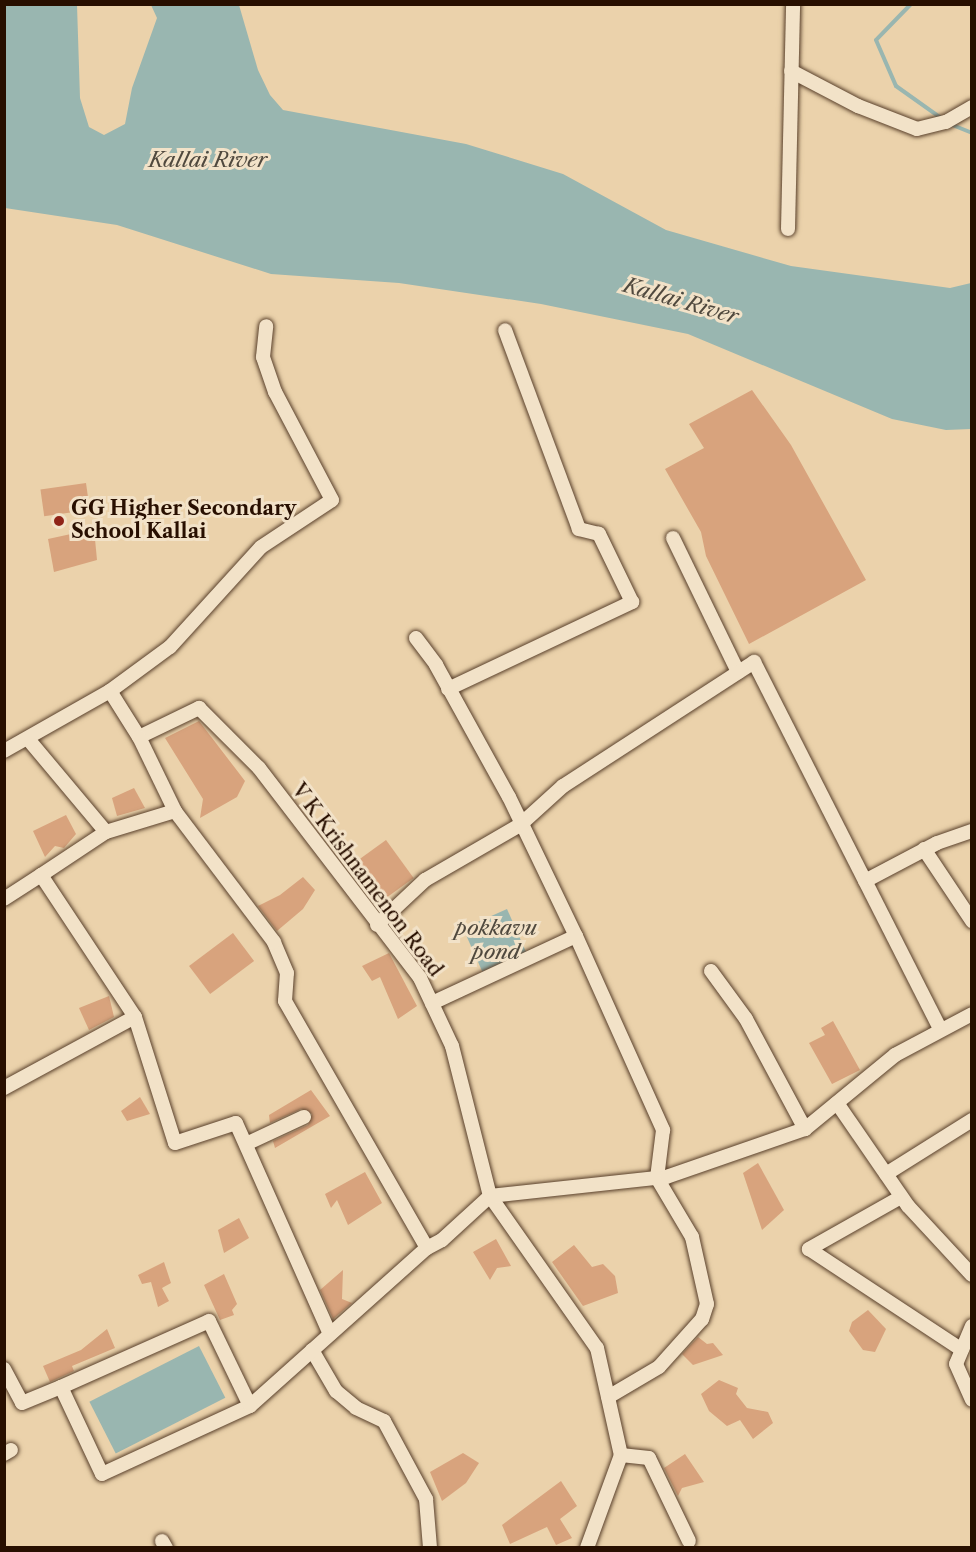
<!DOCTYPE html>
<style>
body{margin:0}
#map{position:relative;width:976px;height:1552px;overflow:hidden;background:#ebd2ab;font-family:"Libre Caslon Text",serif}
div>[style]{position:absolute}
.water>*{inset:0;background:#99b6b0;transform-origin:0 0}
.stream>*{height:4px;margin:-2px;padding:0 2px;transform-origin:2px;border-radius:2px;background:#99b6b0}
.building>*{inset:0;background:#d8a37d;transform-origin:0 0}
.roads{filter:drop-shadow(0 0 2px #59402b) drop-shadow(0 0 2px #59402b)}
.minor>*{height:14px;margin:-7px;padding:0 7px;transform-origin:7px;border-radius:7px;background:#f2e2c8}
.dots>*{width:16px;height:16px;translate:-50% -50%;box-sizing:border-box;border:3px solid #f2e2c8;border-radius:50%}
span{translate:-50% -50%;white-space:nowrap;text-align:center;line-height:1.15;-webkit-text-stroke:6px #f2e2c8;paint-order:stroke}
.poi-label{font-size:20px;color:#280f00;font-weight:700}
.left{translate:0 -50%;text-align:left}
.street-label{font-size:20px;color:#280f00}
.water-label{font-size:21px;color:#50493e;font-style:italic}
.frame{position:absolute;inset:0;border:6px solid #280f00;pointer-events:none}
</style>
<div id="map">
<div class="water">
<i style="clip-path:polygon(5px 4px,77px 5px,80px 98px,89px 127px,104px 135px,125px 124px,132px 88px,157px 18px,151px 5px,239px 5px,258px 70px,270px 95px,283px 110px,466px 144px,563px 174px,666px 230px,791px 266px,950px 288px,971px 283px,971px 429px,946px 430px,892px 419px,688px 334px,541px 304px,399px 283px,271px 274px,117px 225px,5px 208px)"></i>
<i style="left:507px;top:909px;width:47px;height:48px;rotate:66deg"></i>
<i style="left:199px;top:1346px;width:58px;height:123px;rotate:63deg"></i>
</div>
<div class="stream">
<i style="left:911px;top:4px;width:50px;rotate:134.2deg"></i>
<i style="left:876px;top:40px;width:50px;rotate:66.5deg"></i>
<i style="left:896px;top:86px;width:55px;rotate:35.4deg"></i>
<i style="left:950px;top:124px;width:24px;rotate:22deg"></i>
</div>
<div class="building">
<i style="clip-path:polygon(752px 390px,791px 445px,866px 580px,749px 644px,706px 556px,701px 532px,665px 469px,704px 448px,689px 424px)"></i>
<i style="left:86px;top:483px;width:27px;height:46px;rotate:82deg"></i>
<i style="clip-path:polygon(94px 529px,97px 560px,54px 572px,48px 539px)"></i>
<i style="clip-path:polygon(199px 721px,245px 781px,237px 797px,200px 818px,203px 799px,165px 738px)"></i>
<i style="clip-path:polygon(134px 788px,145px 808px,117px 816px,112px 798px)"></i>
<i style="clip-path:polygon(66px 815px,76px 834px,64px 848px,55px 846px,45px 857px,33px 831px)"></i>
<i style="left:386px;top:840px;width:47px;height:35px;rotate:54deg"></i>
<i style="clip-path:polygon(303px 877px,315px 890px,303px 909px,277px 931px,258px 906px,280px 895px)"></i>
<i style="left:233px;top:933px;width:35px;height:55px;rotate:53deg"></i>
<i style="clip-path:polygon(389px 953px,417px 1006px,398px 1019px,380px 977px,372px 981px,362px 966px)"></i>
<i style="clip-path:polygon(109px 996px,114px 1017px,89px 1030px,79px 1008px)"></i>
<i style="clip-path:polygon(833px 1021px,860px 1070px,832px 1084px,809px 1043px,825px 1035px,821px 1028px)"></i>
<i style="clip-path:polygon(311px 1090px,330px 1116px,275px 1148px,273px 1141px,308px 1125px,312px 1114px,301px 1109px,270px 1123px,269px 1115px)"></i>
<i style="clip-path:polygon(140px 1097px,150px 1114px,127px 1121px,121px 1111px)"></i>
<i style="clip-path:polygon(758px 1163px,784px 1210px,762px 1230px,743px 1173px)"></i>
<i style="clip-path:polygon(365px 1172px,382px 1203px,348px 1225px,337px 1200px,331px 1208px,325px 1194px)"></i>
<i style="clip-path:polygon(239px 1218px,249px 1238px,224px 1253px,218px 1230px)"></i>
<i style="clip-path:polygon(496px 1239px,511px 1266px,497px 1268px,490px 1280px,473px 1252px)"></i>
<i style="clip-path:polygon(574px 1245px,592px 1267px,603px 1264px,615px 1276px,618px 1293px,583px 1306px,552px 1262px)"></i>
<i style="clip-path:polygon(164px 1262px,171px 1283px,162px 1288px,169px 1301px,158px 1307px,151px 1282px,142px 1284px,138px 1275px)"></i>
<i style="clip-path:polygon(343px 1270px,342px 1299px,352px 1303px,333px 1319px,320px 1290px)"></i>
<i style="clip-path:polygon(224px 1274px,237px 1304px,232px 1310px,234px 1315px,220px 1320px,204px 1285px)"></i>
<i style="clip-path:polygon(868px 1310px,886px 1329px,875px 1352px,863px 1350px,849px 1331px,852px 1322px)"></i>
<i style="clip-path:polygon(107px 1329px,115px 1348px,72px 1366px,74px 1371px,50px 1382px,43px 1366px,81px 1350px)"></i>
<i style="clip-path:polygon(698px 1337px,707px 1344px,713px 1343px,723px 1355px,693px 1365px,682px 1354px)"></i>
<i style="clip-path:polygon(719px 1380px,738px 1388px,736px 1394px,747px 1408px,768px 1412px,773px 1423px,753px 1439px,740px 1420px,727px 1426px,709px 1411px,701px 1394px)"></i>
<i style="clip-path:polygon(463px 1453px,479px 1463px,466px 1483px,442px 1501px,430px 1472px)"></i>
<i style="clip-path:polygon(685px 1454px,704px 1482px,682px 1488px,678px 1496px,664px 1468px)"></i>
<i style="clip-path:polygon(561px 1481px,577px 1506px,560px 1519px,572px 1538px,556px 1545px,547px 1527px,510px 1544px,502px 1525px)"></i>
</div>
<div class="roads">
<div class="minor">
<i style="left:791px;top:71px;width:76px;rotate:27.6deg"></i>
<i style="left:858px;top:106px;width:63px;rotate:21.3deg"></i>
<i style="left:917px;top:129px;width:30px;rotate:-14deg"></i>
<i style="left:946px;top:122px;width:30px;rotate:-30deg"></i>
<i style="left:788px;top:229px;width:225px;rotate:-88.7deg"></i>
<i style="left:673px;top:538px;width:149px;rotate:64.1deg"></i>
<i style="left:416px;top:638px;width:34px;rotate:53deg"></i>
<i style="left:436px;top:665px;width:151px;rotate:61.1deg"></i>
<i style="left:509px;top:797px;width:154px;rotate:64.3deg"></i>
<i style="left:576px;top:936px;width:159px;rotate:155deg"></i>
<i style="left:448px;top:689px;width:204px;rotate:-25.3deg"></i>
<i style="left:632px;top:602px;width:76px;rotate:-115.9deg"></i>
<i style="left:599px;top:534px;width:21px;rotate:-166deg"></i>
<i style="left:579px;top:529px;width:212px;rotate:-110.4deg"></i>
<i style="left:110px;top:691px;width:74px;rotate:-36.3deg"></i>
<i style="left:170px;top:647px;width:135px;rotate:-47.7deg"></i>
<i style="left:261px;top:547px;width:85px;rotate:-33.5deg"></i>
<i style="left:332px;top:500px;width:122px;rotate:-117.8deg"></i>
<i style="left:275px;top:392px;width:37px;rotate:-109deg"></i>
<i style="left:263px;top:357px;width:31px;rotate:-84deg"></i>
<i style="left:28px;top:739px;width:121px;rotate:50deg"></i>
<i style="left:106px;top:832px;width:78px;rotate:146.5deg"></i>
<i style="left:41px;top:875px;width:170px;rotate:56.5deg"></i>
<i style="left:135px;top:1017px;width:132px;rotate:72.4deg"></i>
<i style="left:175px;top:1143px;width:64px;rotate:-18.2deg"></i>
<i style="left:236px;top:1123px;width:231px;rotate:66deg"></i>
<i style="left:4px;top:751px;width:122px;rotate:-29.5deg"></i>
<i style="left:110px;top:691px;width:54px;rotate:57.8deg"></i>
<i style="left:139px;top:737px;width:67px;rotate:-25.8deg"></i>
<i style="left:199px;top:708px;width:85px;rotate:45deg"></i>
<i style="left:259px;top:768px;width:265px;rotate:52.5deg"></i>
<i style="left:420px;top:978px;width:75px;rotate:64.8deg"></i>
<i style="left:452px;top:1046px;width:155px;rotate:75.8deg"></i>
<i style="left:490px;top:1196px;width:186px;rotate:54.9deg"></i>
<i style="left:597px;top:1348px;width:110px;rotate:77.4deg"></i>
<i style="left:621px;top:1455px;width:99px;rotate:110.1deg"></i>
<i style="left:106px;top:832px;width:72px;rotate:-16.9deg"></i>
<i style="left:924px;top:849px;width:87px;rotate:56.3deg"></i>
<i style="left:865px;top:881px;width:81px;rotate:-27.8deg"></i>
<i style="left:937px;top:843px;width:37px;rotate:-19deg"></i>
<i style="left:4px;top:899px;width:44px;rotate:-33deg"></i>
<i style="left:377px;top:925px;width:66px;rotate:-43.2deg"></i>
<i style="left:425px;top:880px;width:110px;rotate:-30.1deg"></i>
<i style="left:520px;top:825px;width:58px;rotate:-42.2deg"></i>
<i style="left:563px;top:786px;width:228px;rotate:-33deg"></i>
<i style="left:754px;top:662px;width:411px;rotate:63.1deg"></i>
<i style="left:576px;top:936px;width:213px;rotate:65.8deg"></i>
<i style="left:663px;top:1130px;width:48px;rotate:97.1deg"></i>
<i style="left:657px;top:1178px;width:69px;rotate:59.3deg"></i>
<i style="left:692px;top:1237px;width:69px;rotate:77.4deg"></i>
<i style="left:707px;top:1304px;width:16px;rotate:108deg"></i>
<i style="left:702px;top:1319px;width:64px;rotate:131.9deg"></i>
<i style="left:659px;top:1367px;width:59px;rotate:149.5deg"></i>
<i style="left:711px;top:971px;width:59px;rotate:53.9deg"></i>
<i style="left:746px;top:1019px;width:125px;rotate:61.8deg"></i>
<i style="left:4px;top:1088px;width:149px;rotate:-28.5deg"></i>
<i style="left:837px;top:1103px;width:125px;rotate:55.4deg"></i>
<i style="left:908px;top:1206px;width:94px;rotate:47.2deg"></i>
<i style="left:246px;top:1144px;width:64px;rotate:-25deg"></i>
<i style="left:886px;top:1174px;width:102px;rotate:-32.1deg"></i>
<i style="left:901px;top:1197px;width:106px;rotate:150.5deg"></i>
<i style="left:809px;top:1249px;width:183px;rotate:33.4deg"></i>
<i style="left:427px;top:1248px;width:17px;rotate:-28deg"></i>
<i style="left:442px;top:1240px;width:65px;rotate:-42.5deg"></i>
<i style="left:490px;top:1196px;width:177px;rotate:-6.2deg"></i>
<i style="left:666px;top:1177px;width:147px;rotate:-19.1deg"></i>
<i style="left:805px;top:1129px;width:117px;rotate:-39.4deg"></i>
<i style="left:895px;top:1055px;width:87px;rotate:-28deg"></i>
<i style="left:972px;top:1326px;width:41px;rotate:112.8deg"></i>
<i style="left:956px;top:1364px;width:39px;rotate:66deg"></i>
<i style="left:312px;top:1350px;width:48px;rotate:59.7deg"></i>
<i style="left:336px;top:1391px;width:26px;rotate:40deg"></i>
<i style="left:356px;top:1408px;width:31px;rotate:25deg"></i>
<i style="left:384px;top:1421px;width:89px;rotate:61.7deg"></i>
<i style="left:426px;top:1499px;width:49px;rotate:85.3deg"></i>
<i style="left:4px;top:1369px;width:38px;rotate:62deg"></i>
<i style="left:22px;top:1403px;width:42px;rotate:-22.3deg"></i>
<i style="left:61px;top:1387px;width:96px;rotate:64.8deg"></i>
<i style="left:102px;top:1474px;width:163px;rotate:-24.7deg"></i>
<i style="left:250px;top:1406px;width:237px;rotate:-41.8deg"></i>
<i style="left:427px;top:1248px;width:285px;rotate:-119.9deg"></i>
<i style="left:285px;top:1001px;width:28px;rotate:-86deg"></i>
<i style="left:287px;top:973px;width:34px;rotate:-113deg"></i>
<i style="left:274px;top:942px;width:164px;rotate:-127.1deg"></i>
<i style="left:175px;top:811px;width:82px;rotate:-115.9deg"></i>
<i style="left:61px;top:1387px;width:162px;rotate:-24deg"></i>
<i style="left:209px;top:1321px;width:94px;rotate:64.2deg"></i>
<i style="left:4px;top:1454px;width:8px;rotate:-30deg"></i>
<i style="left:621px;top:1455px;width:28px;rotate:6deg"></i>
<i style="left:649px;top:1458px;width:92px;rotate:64.3deg"></i>
<i style="left:162px;top:1541px;width:8px;rotate:60deg"></i>
</div>
</div>
<div class="dots">
<i style="left:59px;top:521px;background:#8f2418"></i>
</div>
<div class="poi-label">
<span class="left" style="left:71px;top:520px">GG Higher Secondary<br>School Kallai</span>
</div>
<div class="street-label">
<span style="left:367px;top:880px;rotate:53deg">V K Krishnamenon Road</span>
</div>
<div class="water-label">
<span style="left:208px;top:160px">Kallai River</span>
<span style="left:681px;top:301px;rotate:16deg">Kallai River</span>
<span style="left:496px;top:940px">pokkavu<br>pond</span>
</div>
<div class="frame"></div>
</div>
